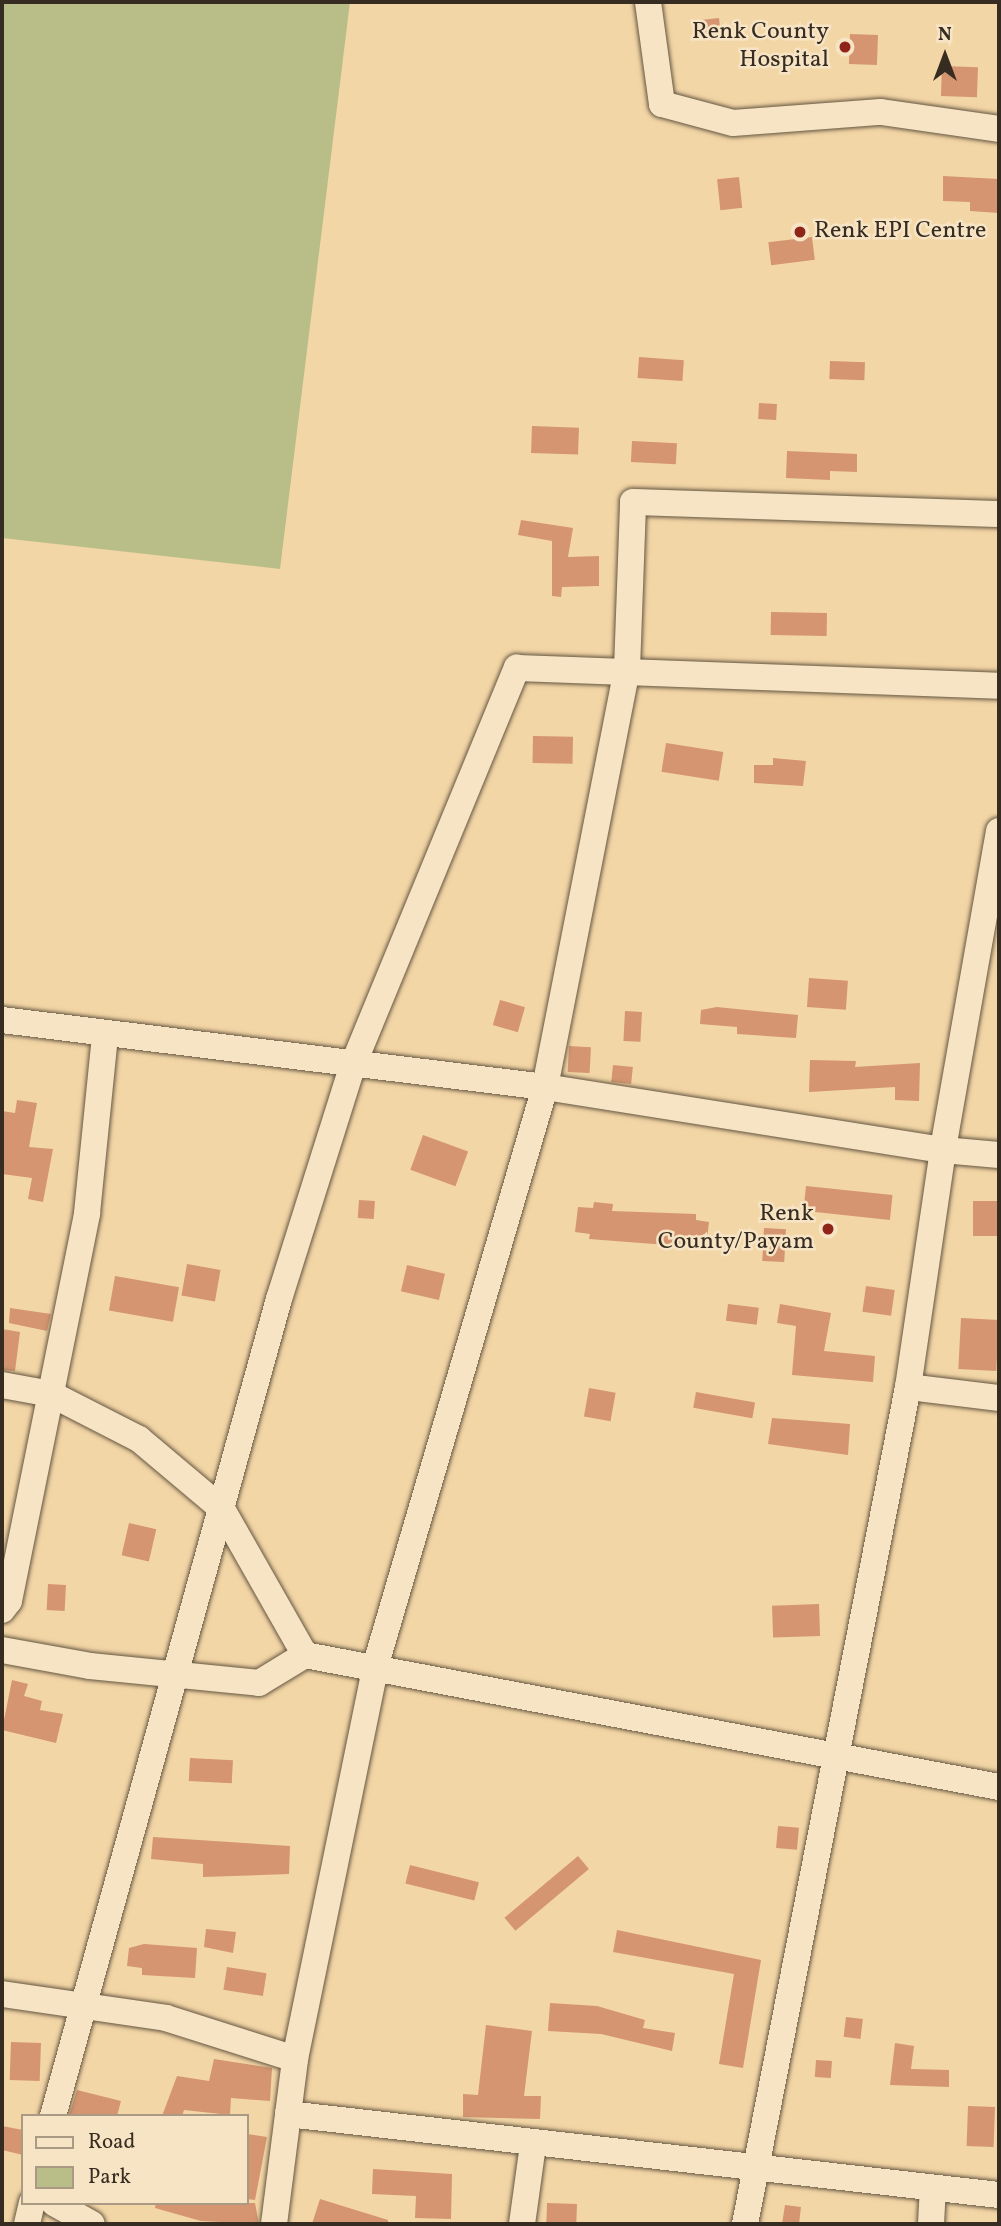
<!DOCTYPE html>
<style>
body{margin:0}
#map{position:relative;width:1001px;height:2226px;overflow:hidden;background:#f3d6a6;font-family:Vollkorn,serif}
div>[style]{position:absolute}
.green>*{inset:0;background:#b9be88}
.building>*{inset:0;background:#d49570;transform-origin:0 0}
.roads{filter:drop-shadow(0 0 2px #655642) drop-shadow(0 0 2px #655642)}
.minor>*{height:26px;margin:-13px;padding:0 13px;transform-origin:13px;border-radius:13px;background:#f7e4c5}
.dots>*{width:19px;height:19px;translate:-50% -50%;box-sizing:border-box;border:4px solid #f7e4c5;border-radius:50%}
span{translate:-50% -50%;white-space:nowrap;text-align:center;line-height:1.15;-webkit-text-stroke:5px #f7e4c5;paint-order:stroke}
.poi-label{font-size:24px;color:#362c21}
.right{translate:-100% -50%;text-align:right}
.left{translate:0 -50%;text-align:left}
.frame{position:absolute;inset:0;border:4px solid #362c21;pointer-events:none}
.legend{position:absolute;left:21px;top:2114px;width:228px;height:91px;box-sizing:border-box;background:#f7e4c5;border:2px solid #aa9a83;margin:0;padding:9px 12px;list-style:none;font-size:21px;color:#362c21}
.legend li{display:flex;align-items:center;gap:14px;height:35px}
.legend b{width:35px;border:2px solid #aa9a83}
.north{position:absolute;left:910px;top:21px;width:70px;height:70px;-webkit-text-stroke:5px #f7e4c5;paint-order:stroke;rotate:0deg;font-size:19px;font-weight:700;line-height:28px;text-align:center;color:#362c21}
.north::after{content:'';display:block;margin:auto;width:24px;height:32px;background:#362c21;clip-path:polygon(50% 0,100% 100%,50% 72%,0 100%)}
</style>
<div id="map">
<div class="green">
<i style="clip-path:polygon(2px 2px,350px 2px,280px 569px,2px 538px)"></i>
</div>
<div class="building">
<i style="left:719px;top:18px;width:20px;height:18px;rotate:84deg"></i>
<i style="left:850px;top:34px;width:28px;height:30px;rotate:2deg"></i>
<i style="left:942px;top:66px;width:36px;height:30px;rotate:2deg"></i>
<i style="clip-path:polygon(943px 176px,999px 179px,999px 213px,970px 211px,970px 202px,943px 201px)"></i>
<i style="left:739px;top:177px;width:31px;height:22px;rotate:84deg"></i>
<i style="left:812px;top:237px;width:23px;height:44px;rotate:83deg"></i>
<i style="left:639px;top:357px;width:45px;height:21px;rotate:4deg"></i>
<i style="left:830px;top:361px;width:35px;height:18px;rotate:2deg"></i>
<i style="left:759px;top:403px;width:18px;height:16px;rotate:3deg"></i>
<i style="left:532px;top:426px;width:47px;height:27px;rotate:2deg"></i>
<i style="left:632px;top:441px;width:45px;height:21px;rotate:3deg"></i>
<i style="clip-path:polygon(787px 451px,857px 454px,857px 472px,830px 471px,830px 480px,786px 478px)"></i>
<i style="clip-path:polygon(521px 520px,573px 528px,568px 557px,599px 556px,599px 586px,562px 587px,561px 597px,552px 596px,552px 541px,518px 535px)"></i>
<i style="left:771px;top:612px;width:56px;height:23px;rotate:1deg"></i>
<i style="left:533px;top:736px;width:40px;height:27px;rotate:1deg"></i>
<i style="left:666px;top:743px;width:58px;height:29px;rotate:9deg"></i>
<i style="clip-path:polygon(773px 758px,806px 761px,803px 786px,754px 783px,754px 765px,773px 765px)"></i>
<i style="left:809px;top:978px;width:39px;height:29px;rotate:4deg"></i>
<i style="left:500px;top:1000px;width:26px;height:26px;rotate:16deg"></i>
<i style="clip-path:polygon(717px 1007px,798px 1015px,796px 1038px,737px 1034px,737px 1027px,700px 1024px,701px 1010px)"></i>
<i style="left:625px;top:1011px;width:17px;height:30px;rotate:3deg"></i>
<i style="left:569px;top:1046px;width:22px;height:26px;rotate:3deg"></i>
<i style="clip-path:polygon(810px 1060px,856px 1061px,855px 1067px,920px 1063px,919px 1101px,895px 1100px,895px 1087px,809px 1092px)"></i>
<i style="left:613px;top:1065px;width:20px;height:17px;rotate:6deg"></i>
<i style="clip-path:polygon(17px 1100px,37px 1103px,29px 1147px,53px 1149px,43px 1202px,28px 1199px,32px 1178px,2px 1174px,2px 1111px,15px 1113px)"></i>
<i style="left:423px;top:1135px;width:48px;height:37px;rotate:20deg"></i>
<i style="left:806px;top:1186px;width:87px;height:25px;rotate:6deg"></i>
<i style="left:359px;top:1200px;width:16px;height:18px;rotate:4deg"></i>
<i style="left:973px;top:1201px;width:26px;height:35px"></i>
<i style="clip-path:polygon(594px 1202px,613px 1204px,612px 1211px,696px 1214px,696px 1220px,709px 1222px,706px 1248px,589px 1239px,590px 1234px,575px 1232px,578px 1207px,593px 1208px)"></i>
<i style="left:764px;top:1228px;width:22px;height:33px;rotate:3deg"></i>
<i style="left:187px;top:1264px;width:34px;height:32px;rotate:10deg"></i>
<i style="left:407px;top:1265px;width:39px;height:27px;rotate:13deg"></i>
<i style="left:115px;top:1276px;width:65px;height:35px;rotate:10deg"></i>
<i style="left:866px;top:1286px;width:29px;height:26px;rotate:8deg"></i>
<i style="left:728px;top:1304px;width:31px;height:17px;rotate:7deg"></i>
<i style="clip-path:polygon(780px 1304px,831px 1313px,824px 1351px,875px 1356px,873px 1382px,792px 1375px,796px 1326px,777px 1323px)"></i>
<i style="clip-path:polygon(10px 1308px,51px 1314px,47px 1331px,9px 1323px)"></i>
<i style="left:961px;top:1318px;width:38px;height:51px;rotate:3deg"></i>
<i style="clip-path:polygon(2px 1329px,20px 1332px,15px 1371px,2px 1370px)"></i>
<i style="left:589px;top:1388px;width:27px;height:29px;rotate:10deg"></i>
<i style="left:696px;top:1392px;width:60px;height:16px;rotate:10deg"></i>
<i style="clip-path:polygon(772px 1418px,850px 1424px,848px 1455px,768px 1444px)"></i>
<i style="left:129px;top:1523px;width:28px;height:33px;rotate:13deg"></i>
<i style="left:48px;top:1584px;width:18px;height:26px;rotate:3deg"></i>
<i style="left:819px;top:1604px;width:32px;height:47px;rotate:88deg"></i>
<i style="clip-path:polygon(12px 1680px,28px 1684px,24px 1696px,42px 1701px,40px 1710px,63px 1714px,56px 1743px,2px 1730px)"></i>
<i style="left:190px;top:1758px;width:43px;height:23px;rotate:3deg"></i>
<i style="left:778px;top:1826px;width:21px;height:22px;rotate:5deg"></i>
<i style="clip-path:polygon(153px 1837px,290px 1846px,289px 1874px,203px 1877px,203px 1864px,151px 1859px)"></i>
<i style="left:578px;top:1856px;width:17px;height:96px;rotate:50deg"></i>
<i style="left:410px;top:1865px;width:71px;height:19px;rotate:14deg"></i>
<i style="clip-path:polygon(206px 1929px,236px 1932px,233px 1953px,204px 1947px)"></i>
<i style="clip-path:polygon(617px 1930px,761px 1960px,743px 2068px,719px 2064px,734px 1974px,613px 1952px)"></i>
<i style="clip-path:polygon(144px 1944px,197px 1948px,195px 1978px,142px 1975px,142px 1968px,127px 1966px,129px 1948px)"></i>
<i style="left:227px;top:1967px;width:40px;height:23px;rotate:9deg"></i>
<i style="clip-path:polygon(550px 2003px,597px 2006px,645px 2020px,643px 2028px,675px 2033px,672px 2051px,601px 2034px,548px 2031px)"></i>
<i style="left:846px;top:2017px;width:17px;height:20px;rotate:7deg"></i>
<i style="clip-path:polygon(486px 2025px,532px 2031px,524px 2096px,541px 2096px,540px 2119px,463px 2117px,463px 2094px,478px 2095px)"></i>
<i style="left:11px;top:2042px;width:30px;height:38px;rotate:2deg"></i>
<i style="clip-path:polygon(895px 2043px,914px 2046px,911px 2069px,949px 2070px,949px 2087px,890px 2085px)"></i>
<i style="clip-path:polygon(214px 2059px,272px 2068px,270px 2101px,231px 2098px,230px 2115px,184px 2110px,182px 2116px,162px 2116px,177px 2076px,209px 2081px)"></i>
<i style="left:816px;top:2060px;width:16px;height:17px;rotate:4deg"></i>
<i style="clip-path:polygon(77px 2090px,121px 2101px,117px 2116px,69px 2116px)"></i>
<i style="left:968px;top:2106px;width:27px;height:40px;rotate:2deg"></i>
<i style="clip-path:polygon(2px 2126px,23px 2130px,23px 2155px,2px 2150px)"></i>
<i style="clip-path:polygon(247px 2134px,267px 2137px,255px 2200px,247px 2199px)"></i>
<i style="clip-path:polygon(373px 2169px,452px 2174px,451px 2219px,415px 2218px,416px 2196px,372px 2194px)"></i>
<i style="clip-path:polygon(320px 2199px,388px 2220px,388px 2224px,312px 2224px)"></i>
<i style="clip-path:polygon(156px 2203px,255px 2203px,259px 2224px,201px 2221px,155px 2208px)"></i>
<i style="left:547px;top:2203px;width:30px;height:21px;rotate:2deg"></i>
<i style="clip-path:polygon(785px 2205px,801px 2207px,799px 2224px,782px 2224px)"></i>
</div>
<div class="roads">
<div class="minor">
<i style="left:648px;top:2px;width:103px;rotate:82.2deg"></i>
<i style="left:662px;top:104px;width:73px;rotate:15deg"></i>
<i style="left:733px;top:123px;width:148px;rotate:-4.3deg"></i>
<i style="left:881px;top:112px;width:119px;rotate:8.2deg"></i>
<i style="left:999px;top:831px;width:324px;rotate:100deg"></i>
<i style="left:943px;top:1150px;width:56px;rotate:5.1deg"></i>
<i style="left:2px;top:1020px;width:547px;rotate:7.03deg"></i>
<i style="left:545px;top:1087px;width:403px;rotate:9deg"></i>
<i style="left:943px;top:1150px;width:240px;rotate:98.4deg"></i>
<i style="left:908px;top:1387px;width:92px;rotate:6.9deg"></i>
<i style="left:2px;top:1385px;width:50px;rotate:10.4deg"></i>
<i style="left:51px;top:1394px;width:99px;rotate:27.1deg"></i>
<i style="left:139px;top:1439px;width:109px;rotate:40.1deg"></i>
<i style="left:222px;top:1509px;width:168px;rotate:60.4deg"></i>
<i style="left:305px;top:1655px;width:706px;rotate:10.77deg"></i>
<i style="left:2px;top:1610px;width:11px;rotate:-52deg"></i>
<i style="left:9px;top:1601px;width:396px;rotate:-78.6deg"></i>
<i style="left:87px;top:1213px;width:178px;rotate:-84.2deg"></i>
<i style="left:2px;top:1650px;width:89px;rotate:10.3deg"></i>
<i style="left:90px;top:1666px;width:170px;rotate:5.7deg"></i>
<i style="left:259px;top:1683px;width:54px;rotate:-31.3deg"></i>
<i style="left:2px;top:1994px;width:166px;rotate:8.3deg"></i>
<i style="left:166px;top:2018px;width:135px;rotate:17.6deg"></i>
<i style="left:288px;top:2114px;width:716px;rotate:6.5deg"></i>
<i style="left:53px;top:2116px;width:848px;rotate:-74.54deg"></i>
<i style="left:279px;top:1299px;width:245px;rotate:-72.5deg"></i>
<i style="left:353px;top:1065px;width:430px;rotate:-67.6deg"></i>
<i style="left:517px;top:668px;width:482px;rotate:2.1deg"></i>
<i style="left:54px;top:2203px;width:43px;rotate:28.9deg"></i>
<i style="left:27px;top:2224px;width:22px;rotate:-77deg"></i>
<i style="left:274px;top:2224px;width:166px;rotate:-82.7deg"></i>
<i style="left:295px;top:2059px;width:403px;rotate:-78.4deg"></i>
<i style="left:376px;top:1664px;width:601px;rotate:-73.67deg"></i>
<i style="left:545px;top:1087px;width:426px;rotate:-78.9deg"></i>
<i style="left:627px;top:669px;width:167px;rotate:-87.9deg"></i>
<i style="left:633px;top:502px;width:366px;rotate:1.9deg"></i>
<i style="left:522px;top:2224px;width:80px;rotate:-82.1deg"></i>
<i style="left:745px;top:2224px;width:853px;rotate:-78.98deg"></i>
<i style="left:931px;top:2224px;width:35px;rotate:-87deg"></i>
</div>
</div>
<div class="dots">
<i style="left:845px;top:47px;background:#8f2418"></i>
<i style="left:800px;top:232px;background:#8f2418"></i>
<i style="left:828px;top:1229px;background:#8f2418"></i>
</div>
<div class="poi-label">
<span class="right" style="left:829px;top:47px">Renk County<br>Hospital</span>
<span class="left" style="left:814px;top:232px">Renk EPI Centre</span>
<span class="right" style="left:814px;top:1229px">Renk<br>County/Payam</span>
</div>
<div class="frame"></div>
<ul class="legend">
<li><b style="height:9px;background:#f7e4c5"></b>Road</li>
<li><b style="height:19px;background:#b9be88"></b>Park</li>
</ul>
<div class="north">N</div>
</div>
